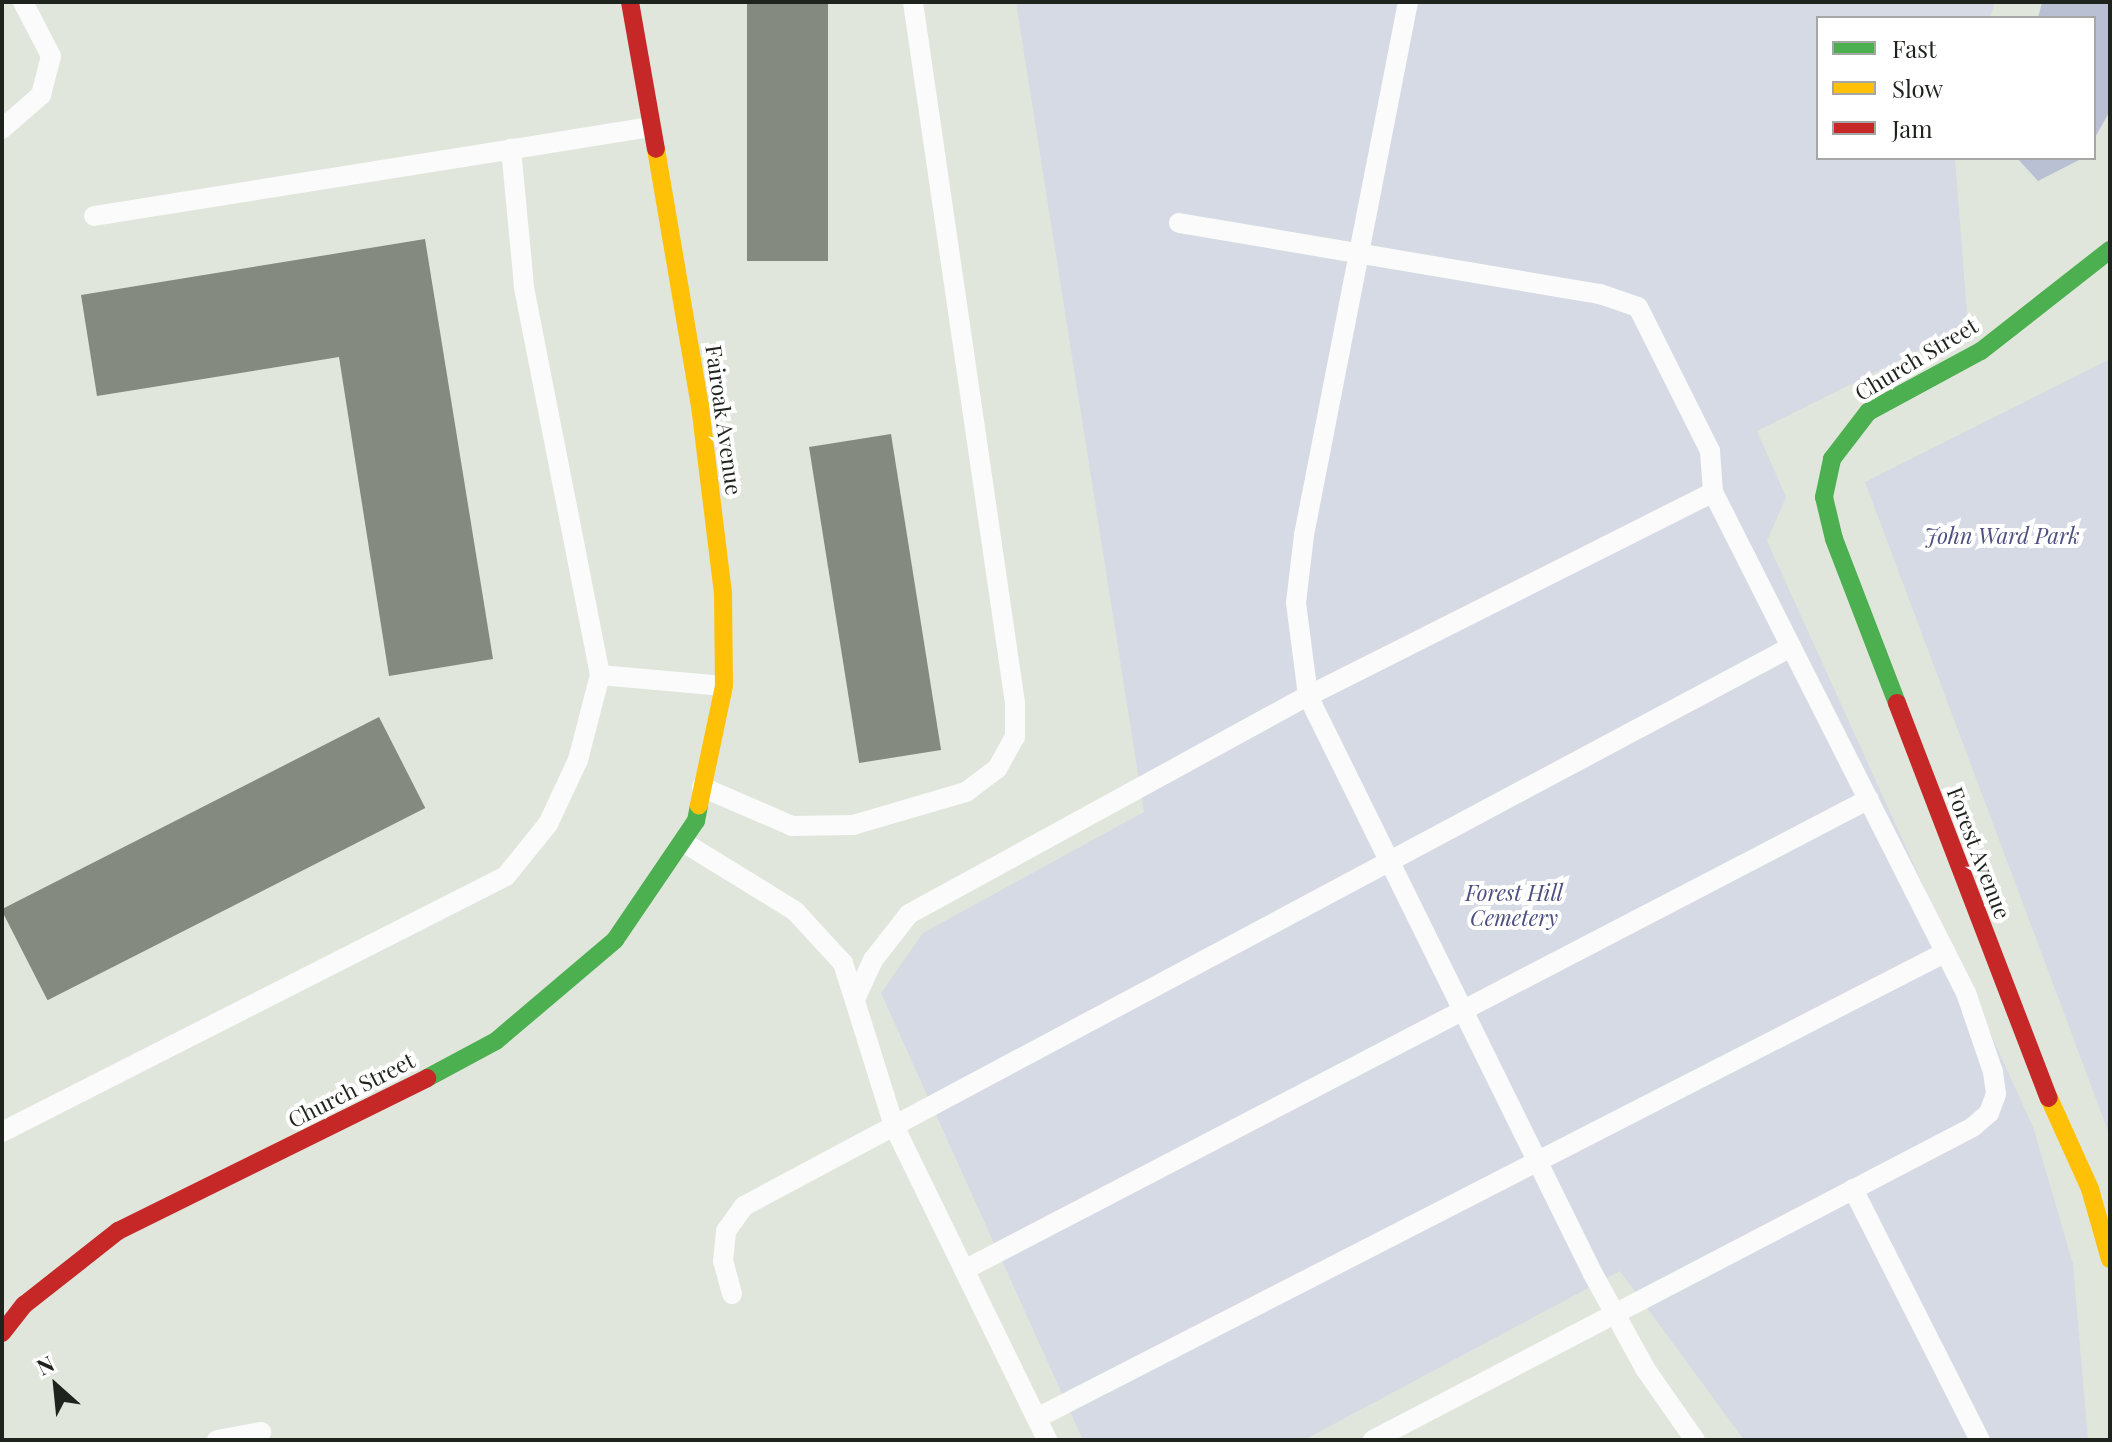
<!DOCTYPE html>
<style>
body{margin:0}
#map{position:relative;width:2112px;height:1442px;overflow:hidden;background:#e0e6dc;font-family:"Playfair Display",serif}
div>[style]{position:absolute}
.green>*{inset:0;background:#d5dae4}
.water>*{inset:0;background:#bac0d4}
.building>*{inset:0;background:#848a80;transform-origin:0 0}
.lane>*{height:20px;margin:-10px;padding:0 10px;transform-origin:10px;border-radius:10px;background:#fafbfa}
.fast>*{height:18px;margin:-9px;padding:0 9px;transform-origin:9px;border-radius:9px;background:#4caf50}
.slow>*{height:18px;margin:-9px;padding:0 9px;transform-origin:9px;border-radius:9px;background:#ffc107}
.jam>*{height:18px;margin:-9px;padding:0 9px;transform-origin:9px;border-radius:9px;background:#c62828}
span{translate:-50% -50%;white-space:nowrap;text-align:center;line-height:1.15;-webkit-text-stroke:8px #fff;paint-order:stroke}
.street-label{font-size:22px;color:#1f231d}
.park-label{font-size:22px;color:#4c4f80;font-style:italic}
.frame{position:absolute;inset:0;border:4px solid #1f231d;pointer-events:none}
.legend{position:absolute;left:1816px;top:16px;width:280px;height:144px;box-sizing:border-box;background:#fff;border:2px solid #a5a7a5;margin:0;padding:10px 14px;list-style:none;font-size:24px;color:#1f231d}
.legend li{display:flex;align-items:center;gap:16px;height:40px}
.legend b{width:40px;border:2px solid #a5a7a5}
.north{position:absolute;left:16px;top:1346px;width:80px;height:80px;-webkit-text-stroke:6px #fff;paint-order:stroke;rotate:333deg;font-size:22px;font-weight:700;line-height:32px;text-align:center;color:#1f231d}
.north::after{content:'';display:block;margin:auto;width:28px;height:36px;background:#1f231d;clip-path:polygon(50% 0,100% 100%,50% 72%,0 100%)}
</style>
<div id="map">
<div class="green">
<i style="clip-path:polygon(1016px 2px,1995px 2px,1990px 18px,1818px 18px,1818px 158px,1955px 158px,1968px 326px,1757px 431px,1786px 497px,1767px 541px,2033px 1127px,2073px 1264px,2088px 1440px,1744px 1440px,1620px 1271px,1304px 1440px,1083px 1440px,881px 993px,923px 933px,1144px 812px)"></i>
<i style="clip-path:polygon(2110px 359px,2110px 1136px,1865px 482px)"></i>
</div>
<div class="water">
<i style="clip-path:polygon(2042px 2px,2110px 2px,2110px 111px,2094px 139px,2094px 18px,2038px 18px)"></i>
<i style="clip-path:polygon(2017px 158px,2083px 158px,2038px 181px)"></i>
</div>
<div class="building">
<i style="left:747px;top:2px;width:81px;height:259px"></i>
<i style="clip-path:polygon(425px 239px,493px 659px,389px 676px,339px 357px,97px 396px,81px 295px)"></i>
<i style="left:891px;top:434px;width:320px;height:83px;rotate:81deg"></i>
<i style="left:379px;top:717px;width:102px;height:424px;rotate:63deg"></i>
</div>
<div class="lane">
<i style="left:1408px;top:2px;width:543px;rotate:101.04deg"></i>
<i style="left:1304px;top:535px;width:68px;rotate:96.7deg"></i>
<i style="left:1296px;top:603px;width:94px;rotate:82.6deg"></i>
<i style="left:1308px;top:696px;width:644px;rotate:63.75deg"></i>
<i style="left:1593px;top:1274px;width:110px;rotate:61.1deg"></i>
<i style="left:1646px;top:1370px;width:85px;rotate:55deg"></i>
<i style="left:2px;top:129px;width:52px;rotate:-41.1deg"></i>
<i style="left:41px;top:95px;width:40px;rotate:-75.6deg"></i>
<i style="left:51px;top:56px;width:61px;rotate:-117.4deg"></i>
<i style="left:94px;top:216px;width:564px;rotate:-9.08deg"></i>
<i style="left:1179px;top:223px;width:427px;rotate:9.6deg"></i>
<i style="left:1600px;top:294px;width:40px;rotate:18.9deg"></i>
<i style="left:1638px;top:307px;width:161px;rotate:63.4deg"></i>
<i style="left:1710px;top:451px;width:41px;rotate:85.8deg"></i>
<i style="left:1713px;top:492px;width:561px;rotate:63.21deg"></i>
<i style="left:1966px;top:993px;width:83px;rotate:71.1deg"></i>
<i style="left:1993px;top:1072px;width:22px;rotate:82deg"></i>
<i style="left:1996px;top:1094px;width:20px;rotate:110deg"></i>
<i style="left:1989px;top:1113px;width:21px;rotate:139deg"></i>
<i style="left:1973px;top:1127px;width:677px;rotate:152.45deg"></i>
<i style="left:600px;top:675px;width:124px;rotate:5.1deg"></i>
<i style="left:702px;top:787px;width:98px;rotate:23.4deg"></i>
<i style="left:792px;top:826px;width:61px;rotate:-0.9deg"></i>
<i style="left:853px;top:825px;width:118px;rotate:-16.3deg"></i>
<i style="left:966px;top:792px;width:39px;rotate:-37deg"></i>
<i style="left:997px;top:769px;width:37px;rotate:-61deg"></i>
<i style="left:1015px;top:737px;width:34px;rotate:-90deg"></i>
<i style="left:1015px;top:703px;width:708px;rotate:-98.28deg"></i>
<i style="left:683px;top:842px;width:132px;rotate:31.6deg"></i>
<i style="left:795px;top:911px;width:71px;rotate:47.3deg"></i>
<i style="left:843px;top:963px;width:171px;rotate:72.6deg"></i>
<i style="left:894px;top:1126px;width:349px;rotate:64deg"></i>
<i style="left:855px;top:999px;width:43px;rotate:-65.2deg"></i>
<i style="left:873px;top:960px;width:58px;rotate:-52deg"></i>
<i style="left:909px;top:914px;width:455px;rotate:-28.7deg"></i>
<i style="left:1308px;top:696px;width:453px;rotate:-26.7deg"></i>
<i style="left:2px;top:1132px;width:565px;rotate:-26.93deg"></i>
<i style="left:506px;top:876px;width:67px;rotate:-51.1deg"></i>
<i style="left:548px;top:824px;width:71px;rotate:-64.9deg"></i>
<i style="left:578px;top:760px;width:88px;rotate:-75.5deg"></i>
<i style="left:600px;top:675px;width:396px;rotate:-101.1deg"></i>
<i style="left:524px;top:286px;width:138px;rotate:-95.4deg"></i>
<i style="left:1853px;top:1189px;width:281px;rotate:63.2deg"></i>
<i style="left:964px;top:1270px;width:1020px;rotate:-27.49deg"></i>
<i style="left:732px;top:1294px;width:34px;rotate:-105deg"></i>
<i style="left:723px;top:1261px;width:30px;rotate:-84deg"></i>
<i style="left:726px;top:1231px;width:31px;rotate:-54deg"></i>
<i style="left:744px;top:1206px;width:1187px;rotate:-28.1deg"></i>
<i style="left:1037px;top:1418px;width:1021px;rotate:-27.14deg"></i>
<i style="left:217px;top:1440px;width:45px;rotate:-10.3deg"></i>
</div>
<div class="fast">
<i style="left:1897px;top:703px;width:176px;rotate:-111deg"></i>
<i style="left:1834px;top:539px;width:43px;rotate:-103.4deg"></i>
<i style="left:1824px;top:497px;width:39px;rotate:-78deg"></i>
<i style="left:1832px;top:459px;width:59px;rotate:-52.5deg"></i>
<i style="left:1868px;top:412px;width:128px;rotate:-28.4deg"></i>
<i style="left:1981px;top:351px;width:164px;rotate:-38.1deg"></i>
<i style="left:427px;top:1078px;width:78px;rotate:-28.2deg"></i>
<i style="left:496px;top:1041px;width:156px;rotate:-40.3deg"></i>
<i style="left:615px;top:940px;width:144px;rotate:-55.8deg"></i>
<i style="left:696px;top:821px;width:16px;rotate:-79deg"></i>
</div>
<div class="slow">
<i style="left:656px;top:149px;width:261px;rotate:80.3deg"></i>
<i style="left:700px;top:406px;width:187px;rotate:83deg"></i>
<i style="left:723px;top:592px;width:94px;rotate:89.4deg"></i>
<i style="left:724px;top:686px;width:122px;rotate:101.9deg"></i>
<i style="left:2049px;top:1098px;width:100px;rotate:65.7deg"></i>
<i style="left:2090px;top:1189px;width:73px;rotate:74.1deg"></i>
</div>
<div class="jam">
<i style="left:630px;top:2px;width:149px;rotate:80deg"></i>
<i style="left:1897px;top:703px;width:423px;rotate:69deg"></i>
<i style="left:2px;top:1333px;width:36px;rotate:-52deg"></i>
<i style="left:24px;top:1305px;width:120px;rotate:-38.2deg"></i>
<i style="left:118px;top:1231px;width:345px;rotate:-26.3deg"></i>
</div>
<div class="street-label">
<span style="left:1916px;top:359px;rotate:-31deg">Church Street</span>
<span style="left:724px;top:420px;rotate:82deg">Fairoak Avenue</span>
<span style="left:1979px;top:853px;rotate:69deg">Forest Avenue</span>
<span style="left:351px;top:1090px;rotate:-27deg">Church Street</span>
</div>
<div class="park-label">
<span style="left:2002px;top:536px">John Ward Park</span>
<span style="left:1514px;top:905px">Forest Hill<br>Cemetery</span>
</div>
<div class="frame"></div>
<ul class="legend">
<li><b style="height:10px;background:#4caf50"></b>Fast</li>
<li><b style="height:10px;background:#ffc107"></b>Slow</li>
<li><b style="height:10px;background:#c62828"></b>Jam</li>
</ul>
<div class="north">N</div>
</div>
